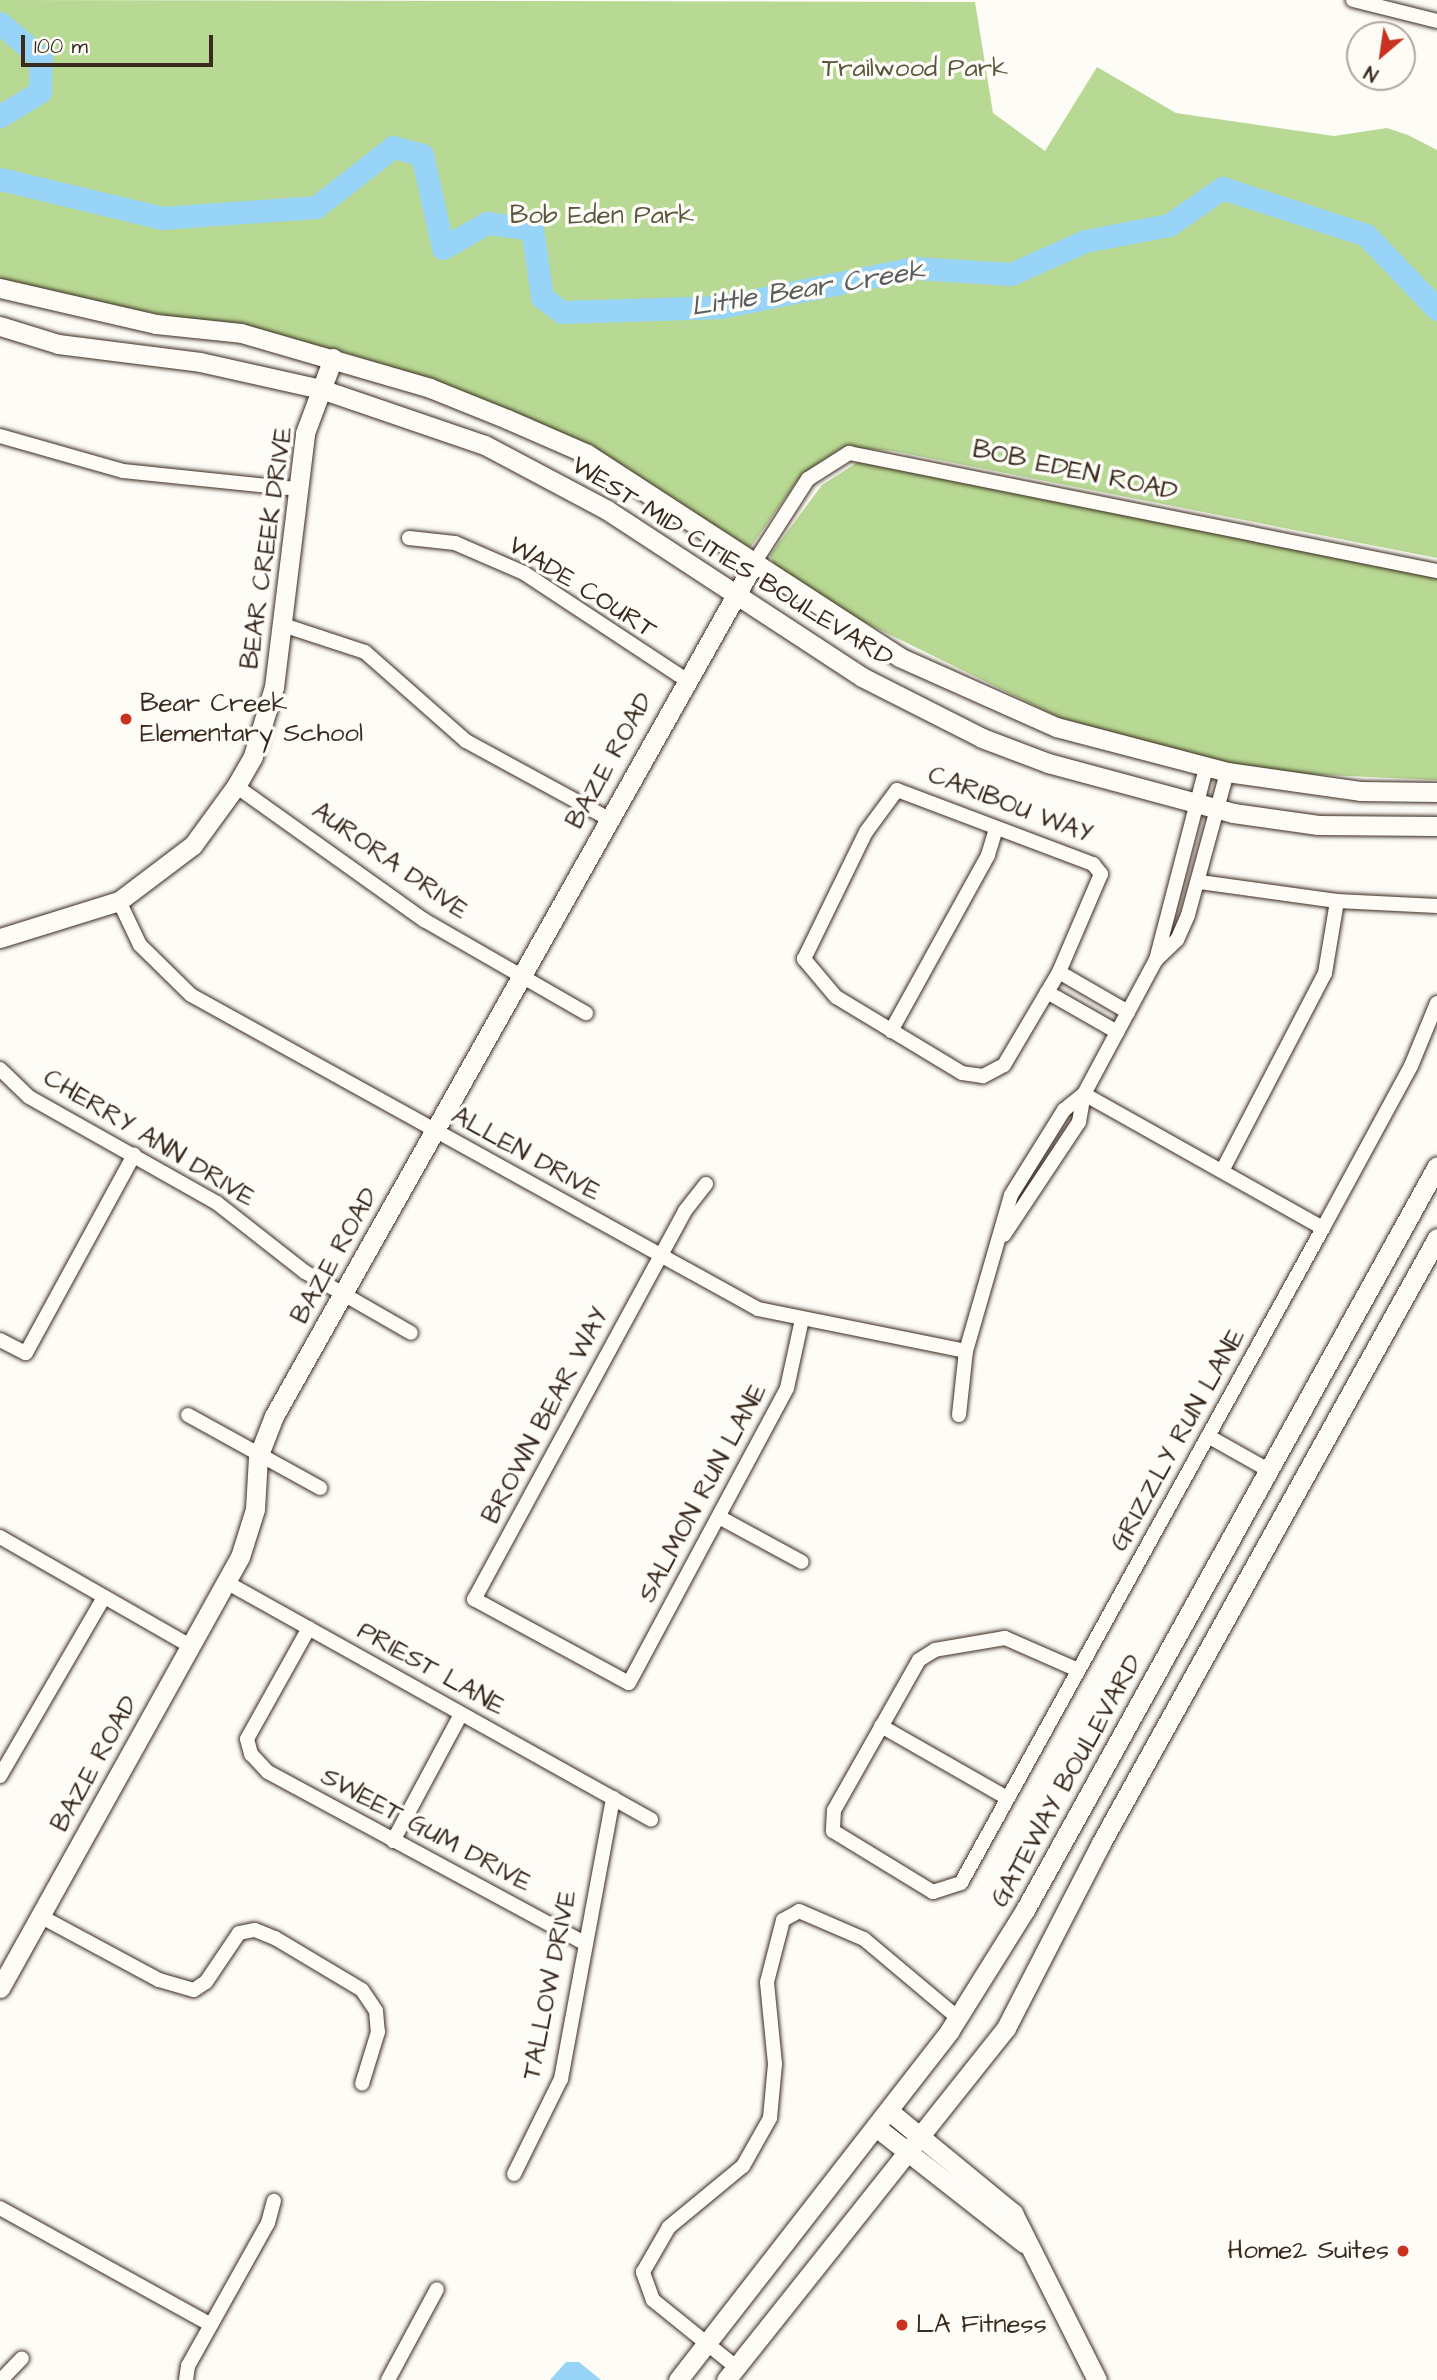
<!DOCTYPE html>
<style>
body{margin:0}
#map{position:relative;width:1437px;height:2380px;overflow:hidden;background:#fdfcf7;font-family:"Architects Daughter",sans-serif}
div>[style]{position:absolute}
.green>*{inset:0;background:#b8d993}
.water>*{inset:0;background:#97d4f8}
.river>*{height:23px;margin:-11.5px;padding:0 11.5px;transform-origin:11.5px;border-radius:11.5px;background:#97d4f8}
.roads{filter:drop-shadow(0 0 2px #3b2a1e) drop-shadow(0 0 2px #3b2a1e)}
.street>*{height:14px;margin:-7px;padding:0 7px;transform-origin:7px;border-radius:7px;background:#fdfcf7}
.secondary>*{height:19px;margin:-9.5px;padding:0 9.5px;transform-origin:9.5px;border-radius:9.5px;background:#fdfcf7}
.dots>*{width:19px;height:19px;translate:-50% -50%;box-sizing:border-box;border:4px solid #fdfcf7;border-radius:50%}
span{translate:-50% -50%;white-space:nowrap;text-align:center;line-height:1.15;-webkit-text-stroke:7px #fdfcf7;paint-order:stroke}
.park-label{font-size:26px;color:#5a563b}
.street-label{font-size:26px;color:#3b2a1e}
.poi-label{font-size:26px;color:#3b2a1e}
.left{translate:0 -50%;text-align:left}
.right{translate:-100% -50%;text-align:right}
.water-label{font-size:28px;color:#575d5f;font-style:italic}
.north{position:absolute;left:1346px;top:21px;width:70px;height:70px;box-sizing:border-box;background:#fdfcf7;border:2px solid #afa8a0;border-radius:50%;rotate:209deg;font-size:19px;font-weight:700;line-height:28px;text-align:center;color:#3b2a1e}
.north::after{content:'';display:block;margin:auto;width:24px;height:32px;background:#c8321e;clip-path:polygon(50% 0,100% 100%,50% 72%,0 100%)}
.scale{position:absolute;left:21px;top:35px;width:192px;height:32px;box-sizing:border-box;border:4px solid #3b2a1e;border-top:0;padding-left:9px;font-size:21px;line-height:24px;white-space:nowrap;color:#3b2a1e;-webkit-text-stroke:5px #fdfcf7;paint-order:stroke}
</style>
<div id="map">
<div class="green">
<i style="clip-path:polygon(0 0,975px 2px,993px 113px,1045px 151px,1097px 67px,1176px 113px,1334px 136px,1387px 128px,1408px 135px,1437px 150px,1437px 558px,893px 451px,843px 447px,802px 474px,750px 548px,591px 445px,434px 380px,336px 350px,0 282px)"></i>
<i style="clip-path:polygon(861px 460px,1437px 575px,1437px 780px,1282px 773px,1223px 764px,1060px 718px,852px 616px,775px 566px,770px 555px,822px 485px)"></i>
</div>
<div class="water">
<i style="clip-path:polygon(566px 2362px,579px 2362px,601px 2380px,550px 2380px)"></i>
</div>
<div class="river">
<i style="left:0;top:23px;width:54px;rotate:40.5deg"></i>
<i style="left:41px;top:58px;width:34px;rotate:92deg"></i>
<i style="left:40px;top:92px;width:47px;rotate:149deg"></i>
<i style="left:0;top:179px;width:167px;rotate:13.5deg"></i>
<i style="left:162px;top:218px;width:154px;rotate:-4.1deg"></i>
<i style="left:316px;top:207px;width:98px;rotate:-37.9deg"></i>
<i style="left:393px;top:147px;width:30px;rotate:15deg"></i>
<i style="left:422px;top:155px;width:95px;rotate:77.3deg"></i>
<i style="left:443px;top:248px;width:51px;rotate:-29.6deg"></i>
<i style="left:487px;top:223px;width:45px;rotate:7.6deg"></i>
<i style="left:532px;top:229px;width:69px;rotate:81.6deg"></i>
<i style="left:542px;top:297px;width:25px;rotate:37deg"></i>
<i style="left:562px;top:312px;width:159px;rotate:-1.8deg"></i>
<i style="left:721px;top:307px;width:198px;rotate:-11.4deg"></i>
<i style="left:915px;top:268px;width:96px;rotate:3.6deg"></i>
<i style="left:1011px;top:274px;width:81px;rotate:-24deg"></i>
<i style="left:1085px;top:241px;width:86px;rotate:-10.8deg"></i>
<i style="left:1169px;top:225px;width:65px;rotate:-34.9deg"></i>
<i style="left:1222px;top:188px;width:151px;rotate:18.1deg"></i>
<i style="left:1366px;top:235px;width:103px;rotate:46.2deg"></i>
</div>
<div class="roads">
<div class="street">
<i style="left:1353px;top:0;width:87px;rotate:14deg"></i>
<i style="left:0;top:436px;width:128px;rotate:15.9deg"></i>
<i style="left:123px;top:471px;width:174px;rotate:5.9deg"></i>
<i style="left:409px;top:538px;width:46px;rotate:6.2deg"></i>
<i style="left:455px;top:543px;width:75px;rotate:23.5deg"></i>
<i style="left:524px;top:573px;width:193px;rotate:33.4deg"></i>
<i style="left:754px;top:563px;width:100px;rotate:-57.3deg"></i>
<i style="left:808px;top:479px;width:49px;rotate:-32.4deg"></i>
<i style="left:849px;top:453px;width:600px;rotate:11.35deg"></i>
<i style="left:283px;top:625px;width:86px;rotate:18.2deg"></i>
<i style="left:365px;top:652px;width:135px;rotate:41.4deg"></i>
<i style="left:466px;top:741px;width:163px;rotate:28.6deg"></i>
<i style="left:236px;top:786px;width:231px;rotate:35.5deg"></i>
<i style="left:424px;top:920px;width:187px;rotate:29.9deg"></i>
<i style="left:897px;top:790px;width:210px;rotate:20.7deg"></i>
<i style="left:1093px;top:864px;width:13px;rotate:51deg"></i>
<i style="left:1101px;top:874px;width:107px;rotate:113.2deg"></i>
<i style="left:1059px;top:972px;width:108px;rotate:120.6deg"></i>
<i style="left:1004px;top:1065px;width:24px;rotate:152deg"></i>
<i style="left:983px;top:1076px;width:21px;rotate:-172deg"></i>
<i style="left:962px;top:1073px;width:147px;rotate:-148.9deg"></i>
<i style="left:836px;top:997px;width:50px;rotate:-130.1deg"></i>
<i style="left:804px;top:959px;width:141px;rotate:-64deg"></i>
<i style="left:866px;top:832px;width:52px;rotate:-53.6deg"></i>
<i style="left:1200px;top:882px;width:138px;rotate:7.9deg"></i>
<i style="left:1337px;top:901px;width:100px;rotate:2.9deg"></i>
<i style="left:119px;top:901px;width:49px;rotate:64.5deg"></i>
<i style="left:140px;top:945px;width:71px;rotate:44.4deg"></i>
<i style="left:191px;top:995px;width:648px;rotate:28.98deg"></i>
<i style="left:758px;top:1309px;width:212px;rotate:11.4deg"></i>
<i style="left:1156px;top:960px;width:29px;rotate:-44deg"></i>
<i style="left:1177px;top:940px;width:27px;rotate:-66deg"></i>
<i style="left:1188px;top:915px;width:148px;rotate:-74.7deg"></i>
<i style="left:1059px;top:972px;width:80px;rotate:30.1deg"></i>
<i style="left:1047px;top:992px;width:81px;rotate:29.7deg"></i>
<i style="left:891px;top:1031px;width:201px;rotate:-61.1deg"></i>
<i style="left:988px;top:855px;width:28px;rotate:-73deg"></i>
<i style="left:0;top:1069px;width:40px;rotate:44deg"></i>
<i style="left:29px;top:1097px;width:216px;rotate:29.4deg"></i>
<i style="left:217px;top:1203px;width:112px;rotate:38.1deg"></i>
<i style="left:305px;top:1272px;width:122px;rotate:29.9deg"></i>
<i style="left:1084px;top:1094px;width:274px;rotate:29.3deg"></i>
<i style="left:1222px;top:1171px;width:223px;rotate:-62.5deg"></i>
<i style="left:1325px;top:973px;width:73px;rotate:-80.5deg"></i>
<i style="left:706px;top:1184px;width:34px;rotate:128deg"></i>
<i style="left:685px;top:1211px;width:442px;rotate:118.5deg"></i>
<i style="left:474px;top:1599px;width:176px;rotate:28.5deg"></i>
<i style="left:629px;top:1683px;width:335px;rotate:-61.8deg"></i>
<i style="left:787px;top:1388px;width:71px;rotate:-77.7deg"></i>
<i style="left:1004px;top:1235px;width:136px;rotate:-56.4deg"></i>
<i style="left:1079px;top:1122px;width:28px;rotate:-80deg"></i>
<i style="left:1084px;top:1094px;width:152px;rotate:-61.8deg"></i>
<i style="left:1156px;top:960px;width:198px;rotate:-75.4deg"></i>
<i style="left:0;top:1340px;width:29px;rotate:27deg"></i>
<i style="left:26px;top:1353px;width:226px;rotate:-61.4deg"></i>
<i style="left:188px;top:1415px;width:151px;rotate:28.9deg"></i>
<i style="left:959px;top:1415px;width:64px;rotate:-83.8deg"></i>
<i style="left:966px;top:1351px;width:162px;rotate:-73.9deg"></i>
<i style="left:1011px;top:1195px;width:100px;rotate:-58.1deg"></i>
<i style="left:1064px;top:1110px;width:26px;rotate:-39deg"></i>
<i style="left:1208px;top:1436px;width:71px;rotate:29.4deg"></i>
<i style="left:719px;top:1517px;width:94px;rotate:28.5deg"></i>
<i style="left:0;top:1537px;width:219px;rotate:29.8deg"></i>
<i style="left:226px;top:1582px;width:487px;rotate:29.2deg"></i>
<i style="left:309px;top:1628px;width:127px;rotate:119.2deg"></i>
<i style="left:247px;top:1739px;width:16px;rotate:75deg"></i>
<i style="left:251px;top:1754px;width:25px;rotate:47deg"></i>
<i style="left:268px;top:1772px;width:358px;rotate:28.4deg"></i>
<i style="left:1078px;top:1670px;width:80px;rotate:-156.3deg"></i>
<i style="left:1005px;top:1638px;width:71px;rotate:170.3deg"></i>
<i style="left:935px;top:1650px;width:19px;rotate:148deg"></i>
<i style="left:919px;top:1660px;width:172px;rotate:119.5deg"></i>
<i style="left:834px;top:1810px;width:21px;rotate:93deg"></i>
<i style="left:833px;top:1831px;width:117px;rotate:31.4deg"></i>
<i style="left:933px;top:1892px;width:29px;rotate:-18deg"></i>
<i style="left:961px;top:1883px;width:748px;rotate:-61.07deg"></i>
<i style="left:1323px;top:1228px;width:184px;rotate:-61.5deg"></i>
<i style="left:1411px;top:1066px;width:68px;rotate:-67.6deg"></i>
<i style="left:881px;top:1726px;width:145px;rotate:29.7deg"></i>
<i style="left:0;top:1776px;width:207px;rotate:-59.8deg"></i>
<i style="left:393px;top:1841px;width:144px;rotate:-61.8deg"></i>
<i style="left:40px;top:1916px;width:135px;rotate:28.3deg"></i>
<i style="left:159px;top:1980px;width:36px;rotate:16deg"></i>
<i style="left:194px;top:1990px;width:14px;rotate:-34deg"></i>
<i style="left:206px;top:1982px;width:59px;rotate:-56deg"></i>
<i style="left:239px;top:1933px;width:16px;rotate:-11deg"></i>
<i style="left:255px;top:1930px;width:22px;rotate:22deg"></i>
<i style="left:275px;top:1938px;width:101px;rotate:30.9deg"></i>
<i style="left:362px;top:1990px;width:25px;rotate:56deg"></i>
<i style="left:376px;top:2011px;width:21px;rotate:85deg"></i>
<i style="left:378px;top:2032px;width:54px;rotate:107.1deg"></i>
<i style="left:514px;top:2174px;width:106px;rotate:-63.7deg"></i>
<i style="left:561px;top:2079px;width:286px;rotate:-79.5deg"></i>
<i style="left:0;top:2208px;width:241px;rotate:29deg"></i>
<i style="left:736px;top:2367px;width:107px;rotate:-141.1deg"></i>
<i style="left:653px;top:2300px;width:30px;rotate:-110deg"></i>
<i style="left:643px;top:2272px;width:52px;rotate:-60deg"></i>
<i style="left:669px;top:2227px;width:96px;rotate:-39.5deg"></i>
<i style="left:743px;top:2166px;width:55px;rotate:-60.6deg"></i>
<i style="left:770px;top:2118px;width:54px;rotate:-84.7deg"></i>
<i style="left:775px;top:2064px;width:82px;rotate:-95.6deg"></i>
<i style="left:767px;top:1982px;width:64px;rotate:-75.5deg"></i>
<i style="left:783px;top:1920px;width:18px;rotate:-29deg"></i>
<i style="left:799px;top:1911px;width:71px;rotate:23.3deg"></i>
<i style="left:864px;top:1939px;width:123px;rotate:40deg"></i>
<i style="left:1px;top:2380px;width:30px;rotate:-46deg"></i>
<i style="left:186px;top:2380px;width:14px;rotate:-82deg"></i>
<i style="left:188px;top:2366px;width:164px;rotate:-60.8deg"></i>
<i style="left:268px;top:2223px;width:23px;rotate:-75deg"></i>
<i style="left:388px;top:2380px;width:103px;rotate:-61.7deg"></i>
</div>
<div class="secondary">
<i style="left:0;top:288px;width:160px;rotate:13deg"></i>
<i style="left:156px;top:324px;width:85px;rotate:6deg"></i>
<i style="left:241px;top:333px;width:197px;rotate:16.2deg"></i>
<i style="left:430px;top:388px;width:83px;rotate:21.9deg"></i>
<i style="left:507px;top:419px;width:87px;rotate:23.6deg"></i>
<i style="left:587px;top:454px;width:372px;rotate:33deg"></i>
<i style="left:899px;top:657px;width:172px;rotate:24deg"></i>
<i style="left:1056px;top:727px;width:177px;rotate:14.7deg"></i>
<i style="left:1227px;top:772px;width:134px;rotate:8.1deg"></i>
<i style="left:1360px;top:791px;width:77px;rotate:0.7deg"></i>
<i style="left:0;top:326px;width:61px;rotate:17.2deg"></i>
<i style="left:58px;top:344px;width:143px;rotate:7.2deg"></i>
<i style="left:200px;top:362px;width:124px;rotate:12.6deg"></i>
<i style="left:321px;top:389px;width:173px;rotate:18.9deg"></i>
<i style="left:485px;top:445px;width:138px;rotate:28deg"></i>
<i style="left:607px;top:510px;width:305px;rotate:33.2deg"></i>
<i style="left:862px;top:677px;width:135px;rotate:26.9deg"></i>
<i style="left:982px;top:738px;width:71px;rotate:20.7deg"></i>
<i style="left:1048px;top:763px;width:192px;rotate:15.1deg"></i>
<i style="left:1233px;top:813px;width:86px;rotate:8deg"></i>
<i style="left:1318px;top:825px;width:119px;rotate:0.5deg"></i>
<i style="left:0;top:938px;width:125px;rotate:-17.3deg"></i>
<i style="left:119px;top:901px;width:93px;rotate:-37.1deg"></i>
<i style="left:193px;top:845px;width:73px;rotate:-53.9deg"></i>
<i style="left:236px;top:786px;width:34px;rotate:-60deg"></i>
<i style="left:253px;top:756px;width:72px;rotate:-73.1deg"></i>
<i style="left:274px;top:687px;width:256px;rotate:-83deg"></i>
<i style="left:305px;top:433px;width:80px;rotate:-69.5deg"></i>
<i style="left:0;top:1988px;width:493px;rotate:-60.9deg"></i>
<i style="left:240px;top:1557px;width:50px;rotate:-72.6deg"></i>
<i style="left:255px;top:1509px;width:52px;rotate:-86.7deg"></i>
<i style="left:258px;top:1457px;width:44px;rotate:-68.7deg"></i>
<i style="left:274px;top:1416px;width:979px;rotate:-60.63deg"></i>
<i style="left:889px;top:2111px;width:161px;rotate:39.4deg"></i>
<i style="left:1013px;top:2213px;width:187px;rotate:63.3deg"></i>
<i style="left:876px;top:2127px;width:188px;rotate:38.1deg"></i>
<i style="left:678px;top:2380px;width:443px;rotate:-52.1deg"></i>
<i style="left:950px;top:2030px;width:142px;rotate:-58deg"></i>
<i style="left:1025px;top:1910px;width:850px;rotate:-61.02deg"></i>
<i style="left:726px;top:2380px;width:450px;rotate:-51.5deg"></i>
<i style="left:1006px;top:2028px;width:208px;rotate:-62.8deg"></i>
<i style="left:1101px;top:1843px;width:692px;rotate:-60.95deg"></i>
</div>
</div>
<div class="dots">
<i style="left:126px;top:719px;background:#c8321e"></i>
<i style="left:1403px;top:2251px;background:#c8321e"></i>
<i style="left:902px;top:2325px;background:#c8321e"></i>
</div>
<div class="park-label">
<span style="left:915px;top:69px">Trailwood Park</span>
<span style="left:602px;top:216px">Bob Eden Park</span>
</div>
<div class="street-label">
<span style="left:1075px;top:471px;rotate:12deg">BOB EDEN ROAD</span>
<span style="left:267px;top:548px;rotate:-82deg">BEAR CREEK DRIVE</span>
<span style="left:732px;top:562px;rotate:32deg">WEST MID CITIES BOULEVARD</span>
<span style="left:582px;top:588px;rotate:32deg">WADE COURT</span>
<span style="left:610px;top:761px;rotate:-61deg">BAZE ROAD</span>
<span style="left:1010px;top:805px;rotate:21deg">CARIBOU WAY</span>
<span style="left:390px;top:861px;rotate:35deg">AURORA DRIVE</span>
<span style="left:149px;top:1138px;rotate:31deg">CHERRY ANN DRIVE</span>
<span style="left:526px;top:1154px;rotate:29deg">ALLEN DRIVE</span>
<span style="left:335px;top:1256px;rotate:-61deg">BAZE ROAD</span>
<span style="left:546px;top:1416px;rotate:-62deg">BROWN BEAR WAY</span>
<span style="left:1178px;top:1440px;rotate:-61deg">GRIZZLY RUN LANE</span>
<span style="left:703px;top:1493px;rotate:-62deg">SALMON RUN LANE</span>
<span style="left:431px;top:1669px;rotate:29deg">PRIEST LANE</span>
<span style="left:95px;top:1764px;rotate:-61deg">BAZE ROAD</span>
<span style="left:1067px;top:1781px;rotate:-61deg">GATEWAY BOULEVARD</span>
<span style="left:426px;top:1830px;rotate:28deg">SWEET GUM DRIVE</span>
<span style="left:550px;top:1985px;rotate:-79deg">TALLOW DRIVE</span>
</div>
<div class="poi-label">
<span class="left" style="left:140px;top:719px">Bear Creek<br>Elementary School</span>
<span class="right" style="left:1389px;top:2251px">Home2 Suites</span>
<span class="left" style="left:916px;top:2325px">LA Fitness</span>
</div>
<div class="water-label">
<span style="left:808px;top:289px;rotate:-9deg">Little Bear Creek</span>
</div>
<div class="north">N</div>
<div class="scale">100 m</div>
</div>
